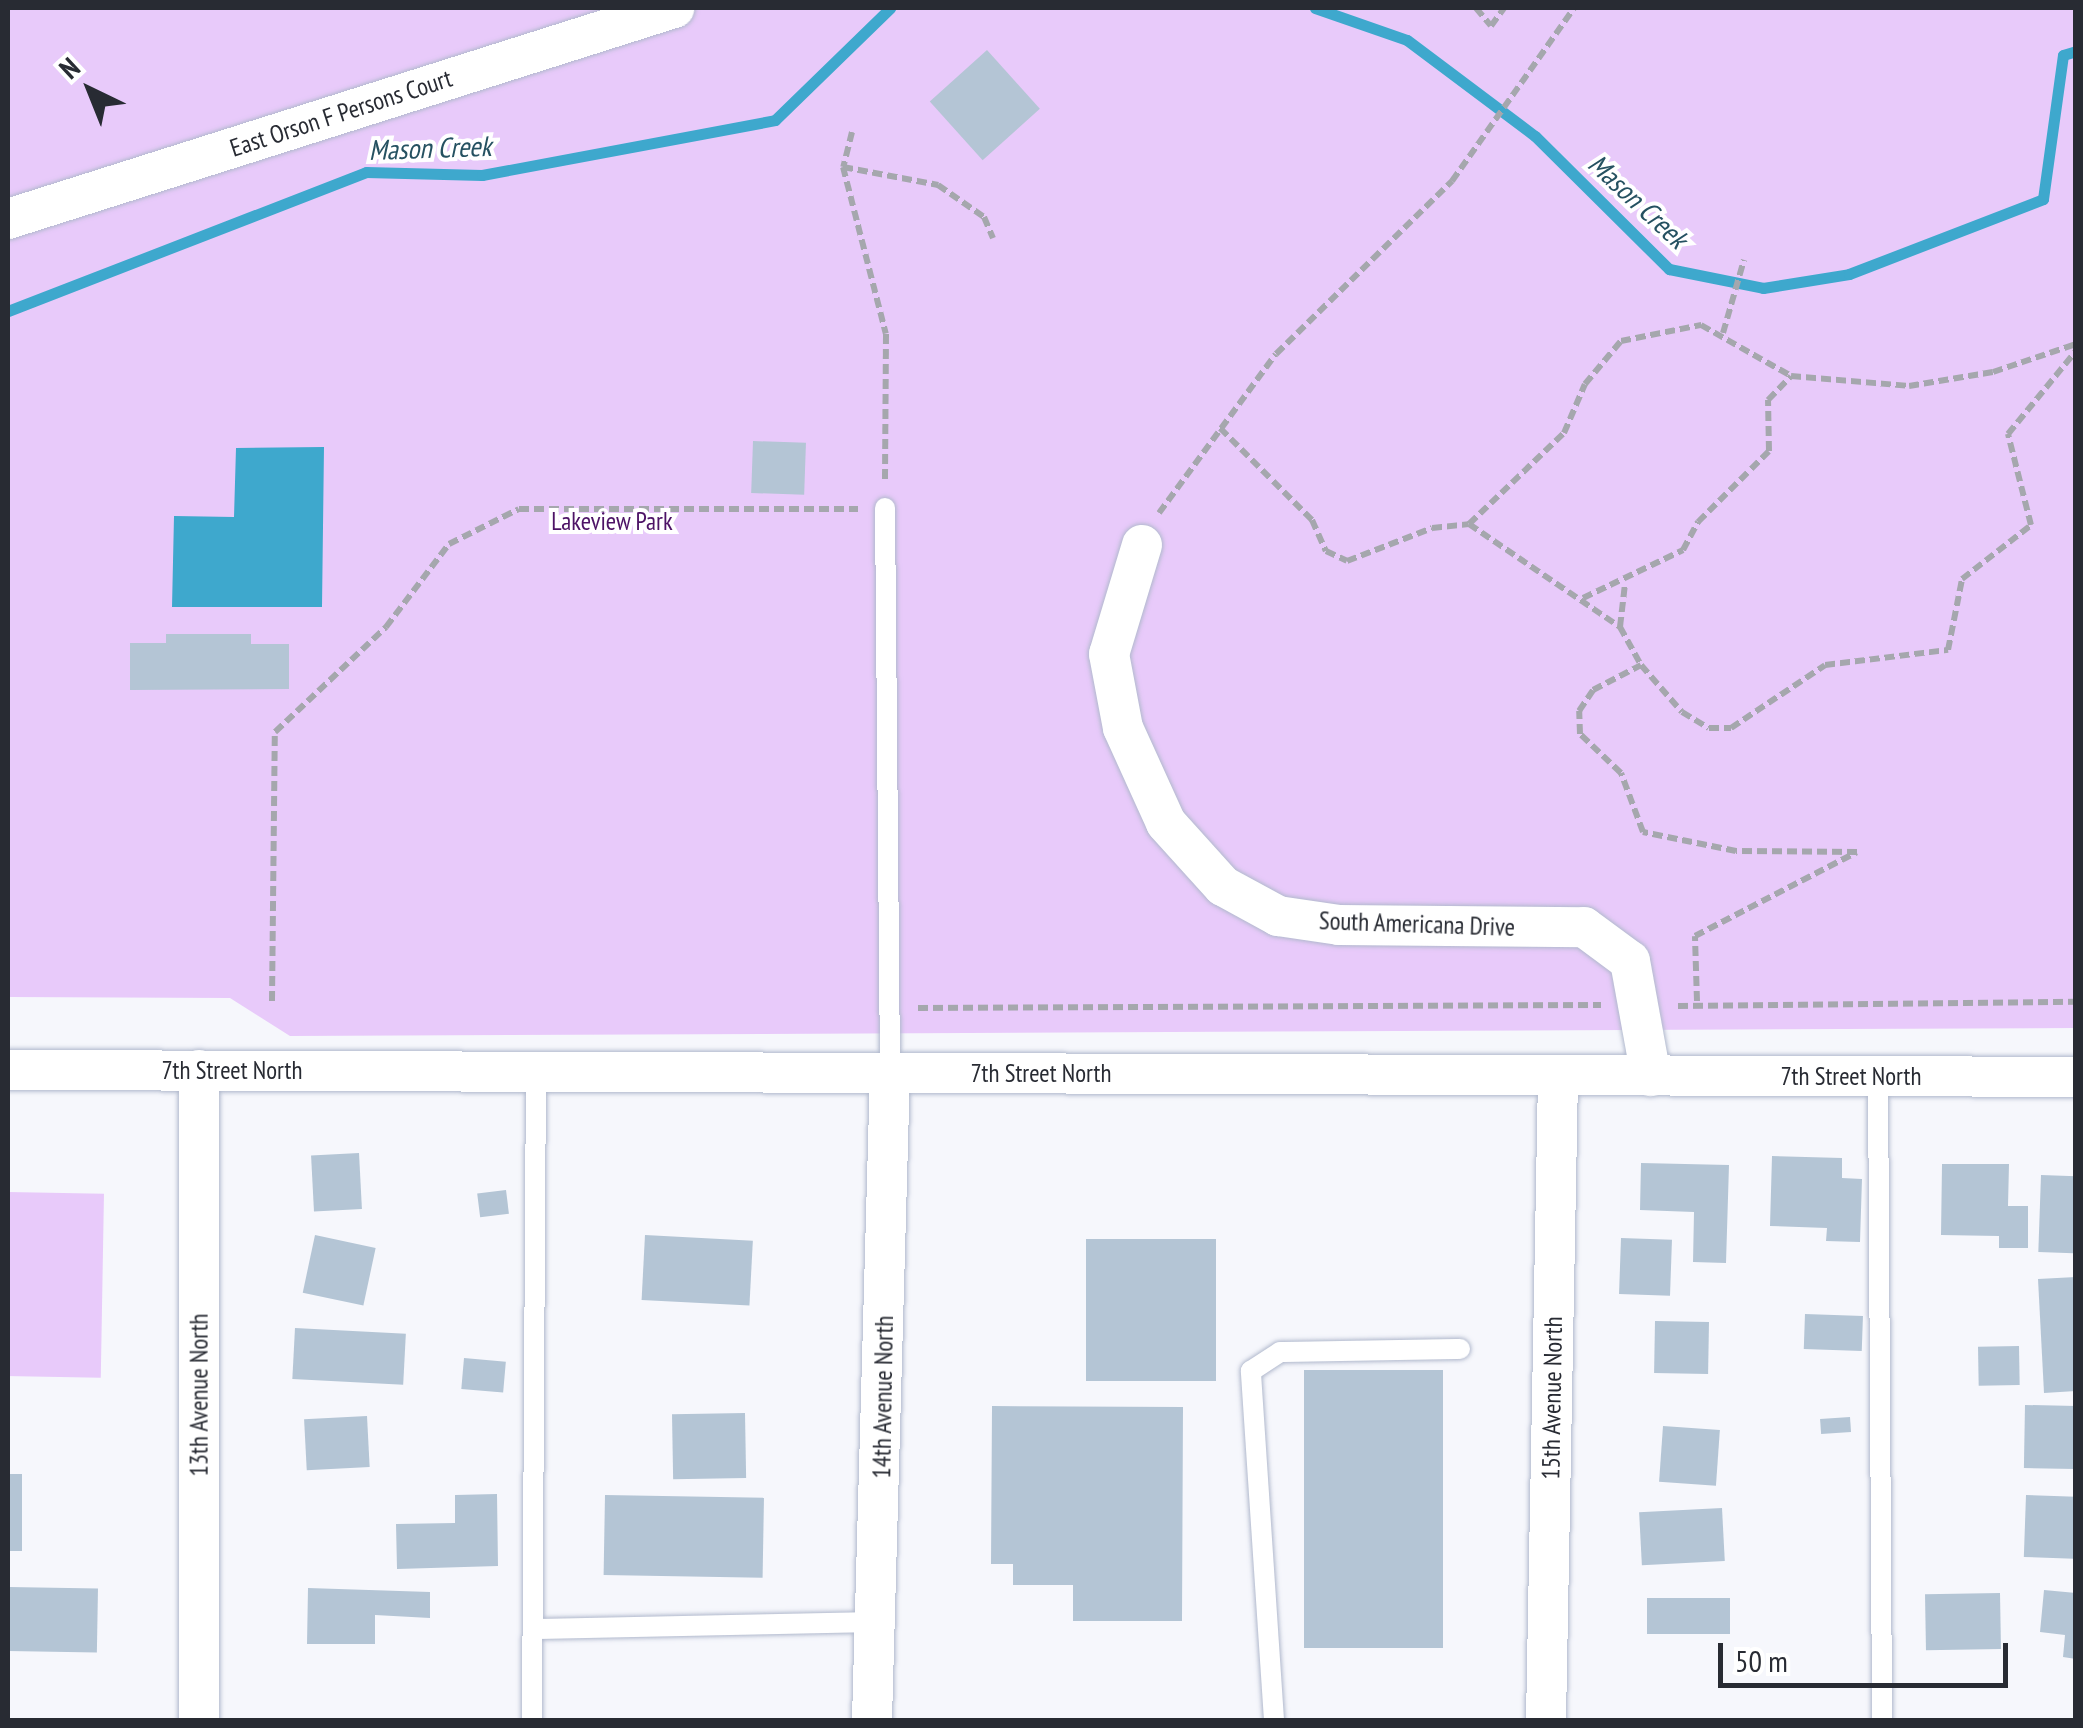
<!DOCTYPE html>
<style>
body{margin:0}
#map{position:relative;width:2083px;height:1728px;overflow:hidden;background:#f6f7fc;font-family:"PT Sans Narrow",sans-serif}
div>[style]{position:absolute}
.green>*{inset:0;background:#e8cafa;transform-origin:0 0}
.water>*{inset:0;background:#3ea8cd}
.stream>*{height:11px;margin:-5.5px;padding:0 5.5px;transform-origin:5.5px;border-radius:5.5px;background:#3ea8cd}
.building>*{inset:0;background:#b4c5d5;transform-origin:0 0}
.path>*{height:6px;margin-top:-3px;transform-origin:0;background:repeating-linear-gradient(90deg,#a5a7ad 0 10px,transparent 0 15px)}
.roads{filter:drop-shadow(0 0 2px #b1b9cd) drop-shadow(0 0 2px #b1b9cd)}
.lane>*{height:20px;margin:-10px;padding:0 10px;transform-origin:10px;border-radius:10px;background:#fff}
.street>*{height:40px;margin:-20px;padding:0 20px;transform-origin:20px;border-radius:20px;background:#fff}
span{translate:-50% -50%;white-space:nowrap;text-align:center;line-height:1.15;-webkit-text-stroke:8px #fff;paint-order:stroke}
.street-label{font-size:25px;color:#282b33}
.park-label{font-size:25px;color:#4d1366}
.water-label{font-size:28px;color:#255161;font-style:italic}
.frame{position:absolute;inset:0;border:10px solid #282b33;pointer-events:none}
.north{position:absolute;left:40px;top:40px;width:100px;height:100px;-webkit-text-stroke:8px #fff;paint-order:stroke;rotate:317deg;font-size:28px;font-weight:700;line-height:40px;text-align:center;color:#282b33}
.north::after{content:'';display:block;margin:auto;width:35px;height:45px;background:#282b33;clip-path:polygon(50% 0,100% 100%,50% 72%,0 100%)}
.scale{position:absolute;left:1718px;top:1643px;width:290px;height:45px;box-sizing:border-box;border:5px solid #282b33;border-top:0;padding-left:12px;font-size:30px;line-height:35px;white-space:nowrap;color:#282b33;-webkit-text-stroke:8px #fff;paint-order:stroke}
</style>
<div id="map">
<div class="green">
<i style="clip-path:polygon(8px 8px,2075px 8px,2075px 1028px,290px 1036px,230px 998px,8px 997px)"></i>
<i style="left:8px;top:1192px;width:96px;height:184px;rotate:1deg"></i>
</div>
<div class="water">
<i style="clip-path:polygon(324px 447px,322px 607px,172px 607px,174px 516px,234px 517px,236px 448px)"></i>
</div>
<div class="stream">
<i style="left:1315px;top:8px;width:97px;rotate:19.2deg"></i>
<i style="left:1407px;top:40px;width:160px;rotate:36.9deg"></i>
<i style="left:1535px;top:136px;width:189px;rotate:44.8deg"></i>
<i style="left:1669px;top:269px;width:96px;rotate:11.4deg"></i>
<i style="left:1763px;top:288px;width:87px;rotate:-9.2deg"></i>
<i style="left:1849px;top:274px;width:208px;rotate:-21.1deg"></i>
<i style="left:2043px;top:199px;width:145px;rotate:-82.1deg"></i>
<i style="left:2063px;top:55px;width:14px;rotate:-17deg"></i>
<i style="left:8px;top:311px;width:384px;rotate:-21.2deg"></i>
<i style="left:366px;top:172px;width:116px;rotate:1.5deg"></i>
<i style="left:482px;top:175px;width:298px;rotate:-10.6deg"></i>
<i style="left:775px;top:120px;width:161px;rotate:-44.2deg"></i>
</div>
<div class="building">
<i style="left:987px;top:50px;width:79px;height:77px;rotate:48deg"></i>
<i style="left:753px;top:441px;width:53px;height:52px;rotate:2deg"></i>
<i style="clip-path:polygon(166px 634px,251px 634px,251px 644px,289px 644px,289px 689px,130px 690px,130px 643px,166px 643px)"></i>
<i style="left:359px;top:1153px;width:56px;height:48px;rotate:87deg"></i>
<i style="clip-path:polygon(1772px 1156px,1842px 1158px,1842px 1178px,1862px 1179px,1860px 1242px,1826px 1241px,1827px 1228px,1770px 1226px)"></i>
<i style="clip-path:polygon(1641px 1163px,1729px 1165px,1726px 1263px,1693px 1262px,1694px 1212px,1640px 1210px)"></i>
<i style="clip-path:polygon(1942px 1164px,2009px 1164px,2008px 1206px,2028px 1206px,2028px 1248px,1999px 1248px,1999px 1236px,1941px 1235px)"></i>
<i style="left:2041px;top:1175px;width:35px;height:77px;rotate:2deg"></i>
<i style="left:506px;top:1190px;width:24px;height:29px;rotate:83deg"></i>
<i style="left:315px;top:1235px;width:62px;height:59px;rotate:12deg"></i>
<i style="left:645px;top:1235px;width:108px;height:65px;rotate:3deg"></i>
<i style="left:1621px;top:1238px;width:51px;height:56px;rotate:2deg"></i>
<i style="left:1086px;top:1239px;width:130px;height:142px"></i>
<i style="clip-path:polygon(2076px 1277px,2076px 1391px,2044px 1393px,2038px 1279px)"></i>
<i style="left:1805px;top:1314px;width:58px;height:35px;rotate:2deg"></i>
<i style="left:1655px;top:1321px;width:54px;height:52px;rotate:1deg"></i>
<i style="left:295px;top:1328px;width:111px;height:51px;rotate:3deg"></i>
<i style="left:2019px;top:1346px;width:39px;height:41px;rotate:89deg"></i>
<i style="left:464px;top:1358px;width:42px;height:31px;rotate:5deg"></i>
<i style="left:1304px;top:1370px;width:139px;height:278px"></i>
<i style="left:2025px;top:1405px;width:51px;height:63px;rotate:1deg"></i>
<i style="clip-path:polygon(992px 1406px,1183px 1407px,1182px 1621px,1073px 1621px,1073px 1585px,1013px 1585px,1013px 1564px,991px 1564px)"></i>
<i style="left:745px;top:1413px;width:65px;height:73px;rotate:89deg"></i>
<i style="left:367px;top:1416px;width:51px;height:63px;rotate:87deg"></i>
<i style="left:1850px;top:1417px;width:15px;height:30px;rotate:86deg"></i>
<i style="left:1663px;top:1426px;width:57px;height:56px;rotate:4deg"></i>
<i style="left:8px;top:1474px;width:14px;height:77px"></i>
<i style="clip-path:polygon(497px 1494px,498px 1566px,397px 1569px,396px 1524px,455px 1523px,455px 1495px)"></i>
<i style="left:605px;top:1495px;width:159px;height:80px;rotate:1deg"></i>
<i style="left:2026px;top:1495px;width:50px;height:62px;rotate:2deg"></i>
<i style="left:1722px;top:1508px;width:53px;height:83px;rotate:87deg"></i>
<i style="left:9px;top:1587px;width:89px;height:64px;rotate:1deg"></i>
<i style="clip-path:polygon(308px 1588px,430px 1592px,430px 1618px,375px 1615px,375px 1644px,307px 1644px)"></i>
<i style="clip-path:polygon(2044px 1590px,2076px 1593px,2076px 1659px,2063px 1657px,2065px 1635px,2040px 1632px)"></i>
<i style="left:2000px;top:1593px;width:56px;height:75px;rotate:89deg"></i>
<i style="left:1730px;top:1598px;width:36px;height:83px;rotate:90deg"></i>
</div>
<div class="path">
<i style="left:1476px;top:8px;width:23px;rotate:50deg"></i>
<i style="left:1491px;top:26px;width:22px;rotate:-54deg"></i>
<i style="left:852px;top:132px;width:36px;rotate:104deg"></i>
<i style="left:843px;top:167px;width:172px;rotate:75.6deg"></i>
<i style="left:886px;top:334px;width:149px;rotate:90.4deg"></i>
<i style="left:843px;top:167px;width:97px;rotate:10.7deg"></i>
<i style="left:938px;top:185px;width:56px;rotate:34.8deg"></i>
<i style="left:984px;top:217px;width:23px;rotate:67deg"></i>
<i style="left:1723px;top:333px;width:76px;rotate:-74deg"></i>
<i style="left:1220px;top:428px;width:130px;rotate:45deg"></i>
<i style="left:1312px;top:520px;width:34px;rotate:66deg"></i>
<i style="left:1326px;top:551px;width:23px;rotate:25deg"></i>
<i style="left:1347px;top:561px;width:91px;rotate:-21.2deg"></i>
<i style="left:1432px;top:528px;width:37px;rotate:-6deg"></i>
<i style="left:1469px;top:524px;width:183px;rotate:34.3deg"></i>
<i style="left:1620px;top:627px;width:43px;rotate:61.1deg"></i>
<i style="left:1159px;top:513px;width:197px;rotate:-53.7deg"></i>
<i style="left:1276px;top:354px;width:247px;rotate:-44.5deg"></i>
<i style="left:1452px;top:181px;width:212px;rotate:-54.8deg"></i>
<i style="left:1469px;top:524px;width:132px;rotate:-43.8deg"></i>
<i style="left:1564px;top:433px;width:53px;rotate:-66.8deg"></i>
<i style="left:1585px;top:384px;width:56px;rotate:-50.1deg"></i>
<i style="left:1621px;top:341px;width:82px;rotate:-11.3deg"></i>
<i style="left:1701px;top:325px;width:103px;rotate:29.5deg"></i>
<i style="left:1583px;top:598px;width:111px;rotate:-25.6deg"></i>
<i style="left:1683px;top:550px;width:32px;rotate:-62deg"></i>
<i style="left:1698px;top:522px;width:100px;rotate:-45deg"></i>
<i style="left:1769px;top:451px;width:51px;rotate:-91.1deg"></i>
<i style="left:1768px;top:400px;width:33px;rotate:-46deg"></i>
<i style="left:1791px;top:376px;width:118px;rotate:4.8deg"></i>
<i style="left:1909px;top:386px;width:85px;rotate:-9.5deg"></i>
<i style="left:1993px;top:372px;width:88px;rotate:-18.6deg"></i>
<i style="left:1620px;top:627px;width:43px;rotate:-83.4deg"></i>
<i style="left:272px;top:1001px;width:269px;rotate:-89.4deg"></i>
<i style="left:275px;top:732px;width:153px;rotate:-43.4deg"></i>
<i style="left:386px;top:627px;width:104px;rotate:-52.8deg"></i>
<i style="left:449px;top:544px;width:78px;rotate:-26.6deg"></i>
<i style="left:519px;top:509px;width:339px"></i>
<i style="left:1697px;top:1001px;width:65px;rotate:-91.8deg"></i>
<i style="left:1695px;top:936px;width:182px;rotate:-27.4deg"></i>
<i style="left:1857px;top:852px;width:121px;rotate:-179.5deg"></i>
<i style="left:1736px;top:851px;width:95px;rotate:-168.5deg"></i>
<i style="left:1643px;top:832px;width:63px;rotate:-110.4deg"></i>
<i style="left:1621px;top:773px;width:57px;rotate:-136.4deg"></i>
<i style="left:1580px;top:734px;width:23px;rotate:-92deg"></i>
<i style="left:1579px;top:711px;width:25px;rotate:-56deg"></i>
<i style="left:1593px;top:690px;width:54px;rotate:-27.5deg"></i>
<i style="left:1641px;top:665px;width:62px;rotate:48.9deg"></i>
<i style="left:1682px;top:712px;width:31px;rotate:31deg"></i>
<i style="left:1709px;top:728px;width:22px"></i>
<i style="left:1731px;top:728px;width:113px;rotate:-33.8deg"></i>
<i style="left:1825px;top:665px;width:124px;rotate:-7deg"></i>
<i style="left:1948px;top:650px;width:72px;rotate:-78.8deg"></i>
<i style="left:1962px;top:579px;width:88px;rotate:-38deg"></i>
<i style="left:2031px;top:525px;width:94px;rotate:-104.2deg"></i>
<i style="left:2008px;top:434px;width:107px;rotate:-50.7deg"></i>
<i style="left:1678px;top:1006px;width:398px;rotate:-0.6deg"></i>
<i style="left:918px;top:1008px;width:683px;rotate:-0.25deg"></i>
</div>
<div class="roads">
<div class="lane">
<i style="left:885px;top:508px;width:565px;rotate:89.49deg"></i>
<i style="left:1878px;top:1076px;width:644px;rotate:89.64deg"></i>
<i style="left:536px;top:1629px;width:341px;rotate:-1.2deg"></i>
<i style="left:532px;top:1720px;width:648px;rotate:-89.65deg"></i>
<i style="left:1274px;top:1720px;width:350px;rotate:-93.8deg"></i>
<i style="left:1251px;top:1371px;width:35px;rotate:-33deg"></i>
<i style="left:1280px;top:1352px;width:180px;rotate:-1deg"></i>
</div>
<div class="street">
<i style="left:8px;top:219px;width:699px;rotate:-17.58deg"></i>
<i style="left:1142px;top:545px;width:114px;rotate:106.8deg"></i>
<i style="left:1109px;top:654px;width:75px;rotate:79.3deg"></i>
<i style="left:1123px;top:728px;width:104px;rotate:65.6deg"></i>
<i style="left:1166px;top:823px;width:85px;rotate:47.9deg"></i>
<i style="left:1223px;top:886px;width:63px;rotate:28.6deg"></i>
<i style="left:1278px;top:916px;width:62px;rotate:8.4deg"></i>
<i style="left:1339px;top:925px;width:245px;rotate:0.5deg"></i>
<i style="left:1584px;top:927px;width:57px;rotate:36.5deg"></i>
<i style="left:1630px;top:961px;width:117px;rotate:79.7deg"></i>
<i style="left:8px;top:1070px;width:2068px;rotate:0.19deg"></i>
<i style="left:199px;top:1070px;width:650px;rotate:90deg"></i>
<i style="left:872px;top:1720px;width:647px;rotate:-88.41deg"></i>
<i style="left:1546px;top:1720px;width:645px;rotate:-88.93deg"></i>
</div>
</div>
<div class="street-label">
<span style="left:341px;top:113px;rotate:-18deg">East Orson F Persons Court</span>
<span style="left:1417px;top:924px;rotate:2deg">South Americana Drive</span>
<span style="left:232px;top:1070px">7th Street North</span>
<span style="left:1041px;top:1073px">7th Street North</span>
<span style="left:1851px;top:1076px">7th Street North</span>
<span style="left:199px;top:1395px;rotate:-90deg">13th Avenue North</span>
<span style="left:883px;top:1397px;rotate:-89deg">14th Avenue North</span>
<span style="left:1552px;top:1398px;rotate:-89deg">15th Avenue North</span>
</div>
<div class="park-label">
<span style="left:612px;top:521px">Lakeview Park</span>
</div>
<div class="water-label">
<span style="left:430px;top:148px;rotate:-2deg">Mason Creek</span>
<span style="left:1638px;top:201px;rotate:43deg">Mason Creek</span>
</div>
<div class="frame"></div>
<div class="north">N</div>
<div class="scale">50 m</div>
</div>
